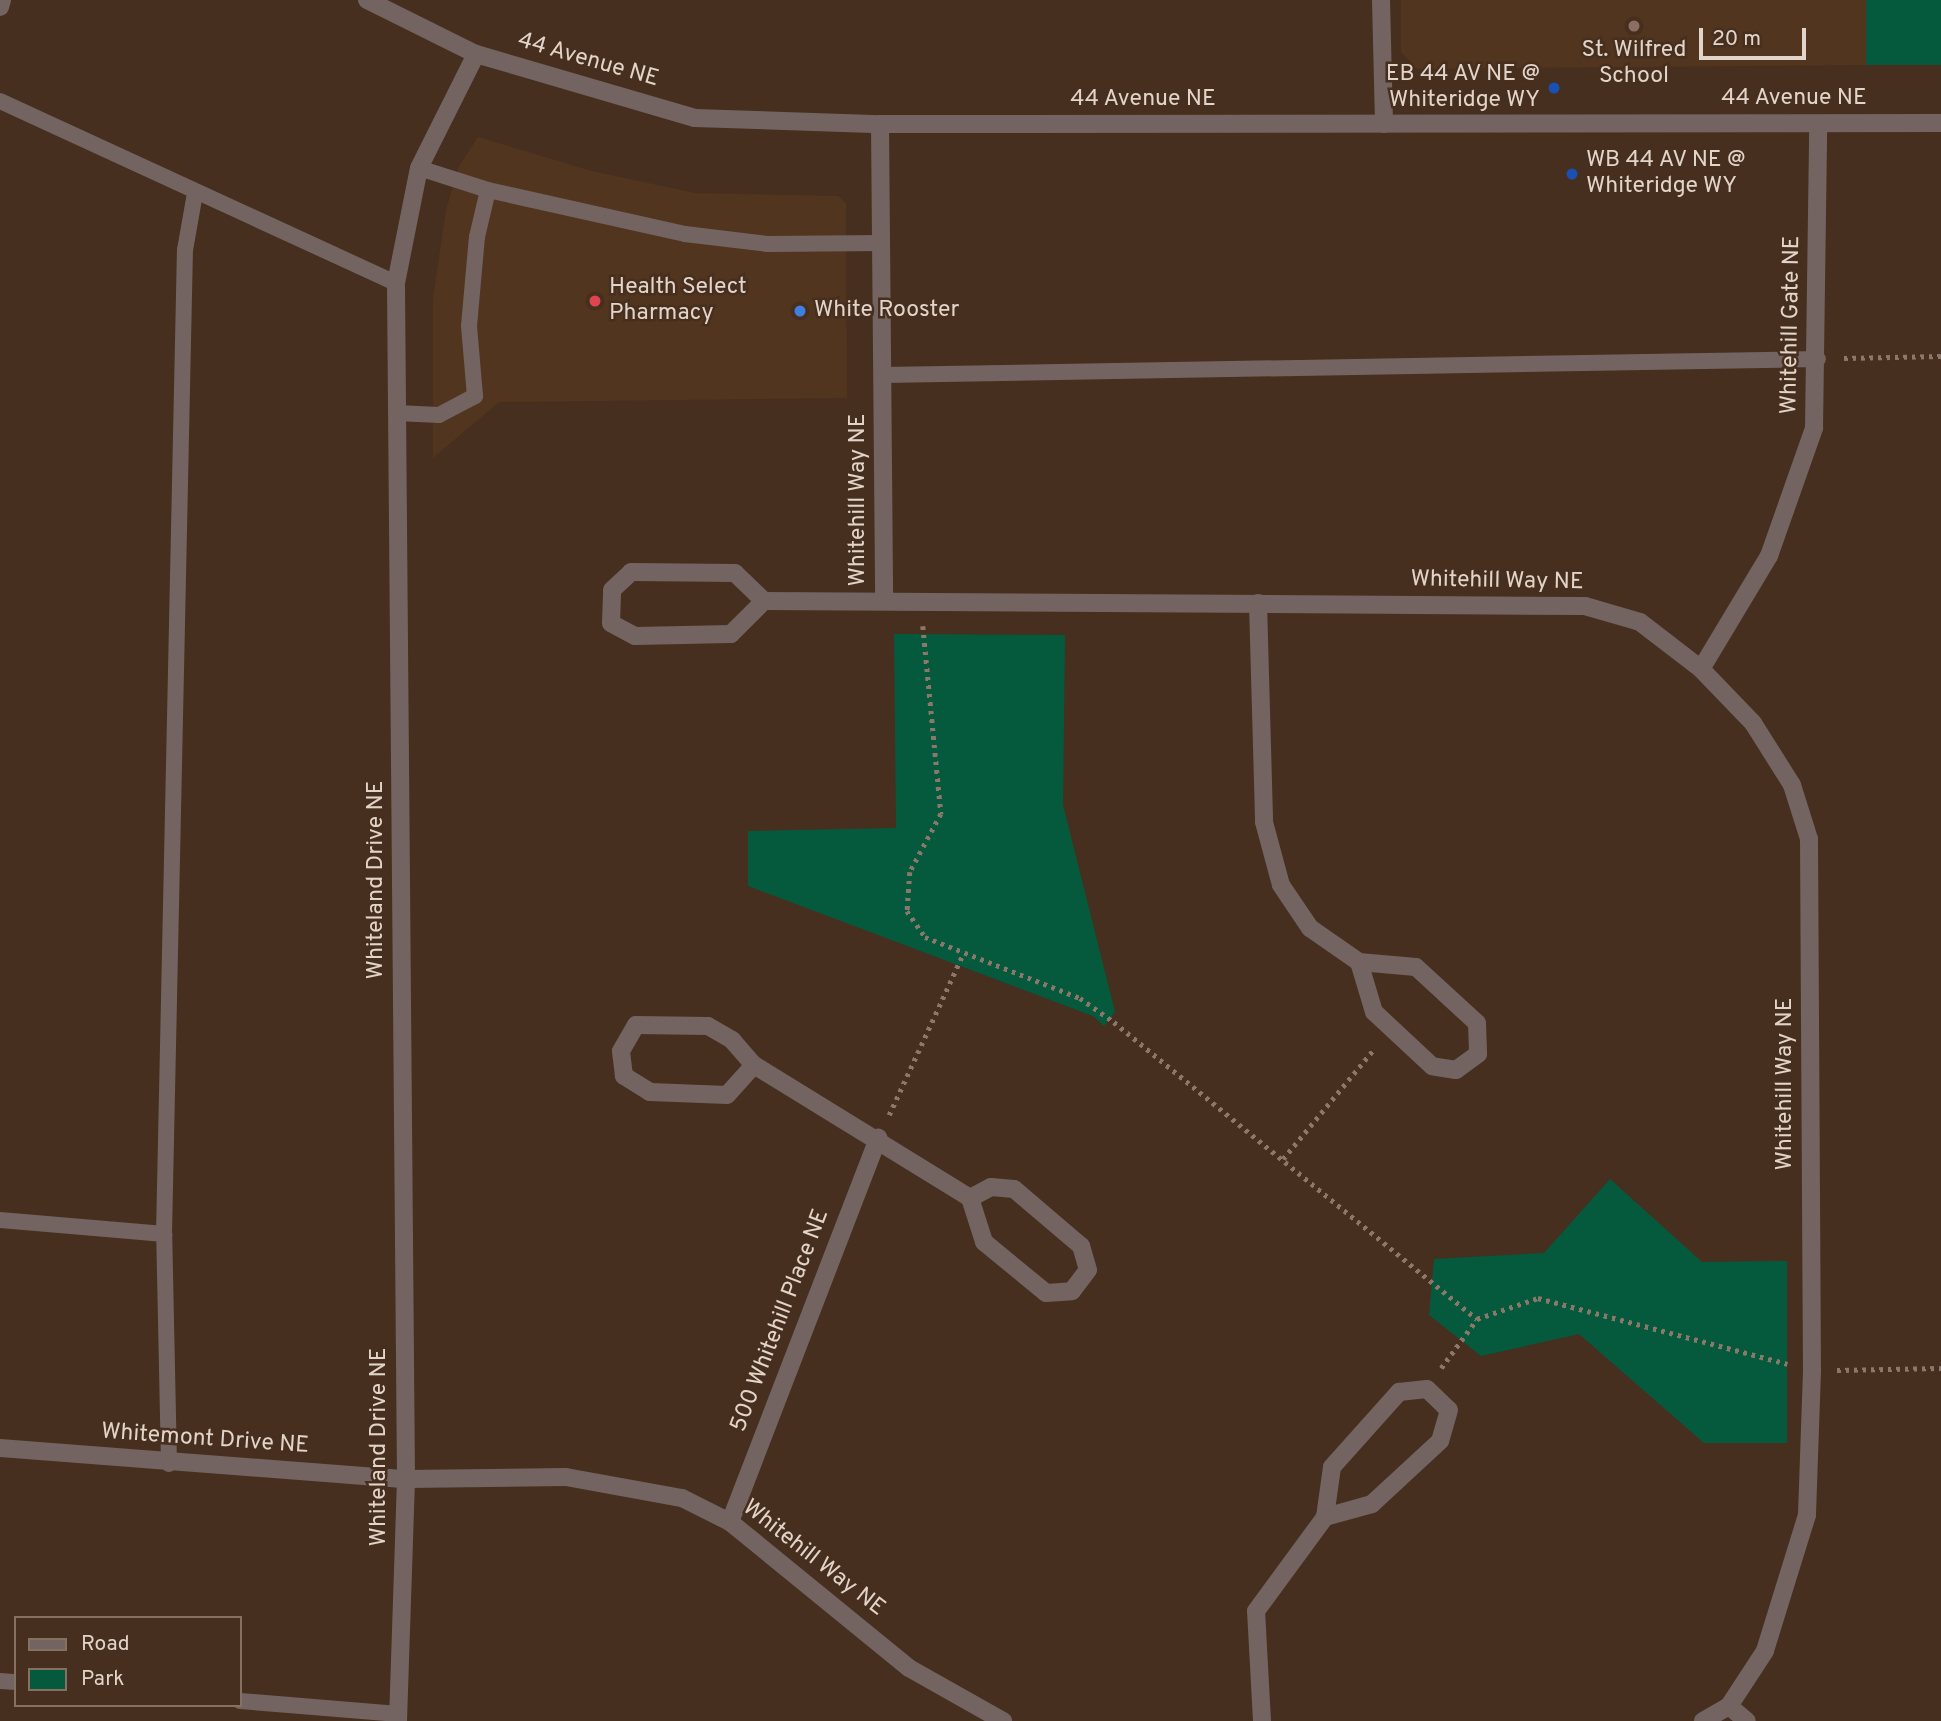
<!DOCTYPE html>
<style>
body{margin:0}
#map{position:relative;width:1941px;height:1721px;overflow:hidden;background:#462f1e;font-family:Overpass,sans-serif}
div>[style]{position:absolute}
.built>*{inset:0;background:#52351f}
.green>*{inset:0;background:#055a3e;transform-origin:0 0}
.path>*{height:4.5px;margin-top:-2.25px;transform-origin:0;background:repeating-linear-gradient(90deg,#8b786a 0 3.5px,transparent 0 8.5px)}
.service>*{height:16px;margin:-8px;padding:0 8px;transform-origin:8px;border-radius:8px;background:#736462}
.minor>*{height:18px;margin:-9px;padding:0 9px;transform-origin:9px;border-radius:9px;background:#736462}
.tertiary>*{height:18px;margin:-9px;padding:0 9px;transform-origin:9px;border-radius:9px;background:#736462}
.dots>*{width:19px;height:19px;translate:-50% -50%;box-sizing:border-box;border:4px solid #462f1e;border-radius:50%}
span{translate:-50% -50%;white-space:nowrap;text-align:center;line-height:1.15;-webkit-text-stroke:5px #462f1e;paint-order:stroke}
.poi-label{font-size:23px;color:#e3d4c9}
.right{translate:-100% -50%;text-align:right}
.left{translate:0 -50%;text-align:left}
.street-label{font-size:23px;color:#e3d4c9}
.legend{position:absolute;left:14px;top:1616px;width:228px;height:91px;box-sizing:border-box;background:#462f1e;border:2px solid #857162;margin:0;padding:9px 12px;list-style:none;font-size:21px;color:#e3d4c9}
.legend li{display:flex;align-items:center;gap:14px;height:35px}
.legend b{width:35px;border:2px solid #857162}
.scale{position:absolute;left:1699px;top:28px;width:107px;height:32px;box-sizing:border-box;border:4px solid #e3d4c9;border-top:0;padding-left:9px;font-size:21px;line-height:24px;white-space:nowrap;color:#e3d4c9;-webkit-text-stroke:5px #462f1e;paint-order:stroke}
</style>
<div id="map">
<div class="built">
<i style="clip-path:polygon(1401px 0,1866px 0,1867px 65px,1417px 69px,1401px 52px)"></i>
<i style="clip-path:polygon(478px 137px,592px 171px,695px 193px,838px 196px,846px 203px,847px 398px,499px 402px,433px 458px,433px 298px,446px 210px,459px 166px)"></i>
</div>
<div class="green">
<i style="left:1866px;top:0;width:75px;height:65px"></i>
<i style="clip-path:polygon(894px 634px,1065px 635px,1063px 805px,1115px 1012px,1104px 1026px,1093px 1016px,748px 886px,748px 831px,896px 828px)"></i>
<i style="clip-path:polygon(1610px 1179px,1702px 1262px,1787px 1261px,1787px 1443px,1704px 1443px,1579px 1334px,1481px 1356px,1429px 1315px,1434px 1259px,1544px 1253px)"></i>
</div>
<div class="path">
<i style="left:1844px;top:358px;width:97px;rotate:-1.2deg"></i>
<i style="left:923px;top:626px;width:189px;rotate:84.5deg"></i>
<i style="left:941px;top:814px;width:66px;rotate:118.1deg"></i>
<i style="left:910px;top:872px;width:39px;rotate:94deg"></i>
<i style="left:907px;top:911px;width:32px;rotate:55deg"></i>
<i style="left:925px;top:937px;width:167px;rotate:21.5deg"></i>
<i style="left:1080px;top:998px;width:42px;rotate:35.2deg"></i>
<i style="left:1114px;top:1022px;width:469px;rotate:39.3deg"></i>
<i style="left:1477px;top:1319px;width:65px;rotate:-19deg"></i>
<i style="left:1538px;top:1298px;width:258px;rotate:14.8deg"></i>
<i style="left:889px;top:1115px;width:177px;rotate:-65.3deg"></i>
<i style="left:1283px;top:1159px;width:143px;rotate:-50.4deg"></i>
<i style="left:1441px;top:1368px;width:61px;rotate:-53.7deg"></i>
<i style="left:1837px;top:1370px;width:104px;rotate:-1.1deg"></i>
</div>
<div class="service">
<i style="left:0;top:101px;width:436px;rotate:24.7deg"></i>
<i style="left:419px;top:168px;width:72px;rotate:17.7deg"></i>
<i style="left:488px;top:190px;width:202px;rotate:12.6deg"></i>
<i style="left:685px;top:234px;width:84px;rotate:6.9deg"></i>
<i style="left:768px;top:244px;width:114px;rotate:-0.5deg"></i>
<i style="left:883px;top:375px;width:935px;rotate:-0.98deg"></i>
<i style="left:397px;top:413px;width:42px;rotate:2.7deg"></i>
<i style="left:439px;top:415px;width:41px;rotate:-27.8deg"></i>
<i style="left:475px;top:396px;width:70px;rotate:-94.9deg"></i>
<i style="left:469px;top:326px;width:89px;rotate:-84.9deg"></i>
<i style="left:477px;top:237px;width:48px;rotate:-76.8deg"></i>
<i style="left:0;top:1220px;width:165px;rotate:4.9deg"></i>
<i style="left:169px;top:1464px;width:230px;rotate:-91.2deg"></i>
<i style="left:164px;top:1234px;width:984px;rotate:-88.78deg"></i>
<i style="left:185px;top:250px;width:58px;rotate:-80deg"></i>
<i style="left:0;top:1681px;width:16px;rotate:4deg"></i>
<i style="left:240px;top:1701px;width:159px;rotate:4.7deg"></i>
</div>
<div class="minor">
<i style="left:1381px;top:0;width:124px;rotate:88.6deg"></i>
<i style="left:0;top:7px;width:7px;rotate:-74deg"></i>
<i style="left:880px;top:124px;width:477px;rotate:89.5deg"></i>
<i style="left:764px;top:601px;width:47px;rotate:135deg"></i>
<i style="left:731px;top:634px;width:96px;rotate:178.8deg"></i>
<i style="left:635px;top:636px;width:27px;rotate:-152deg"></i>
<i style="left:611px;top:623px;width:33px;rotate:-88deg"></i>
<i style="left:612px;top:590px;width:26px;rotate:-43deg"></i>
<i style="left:631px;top:572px;width:104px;rotate:0.6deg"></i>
<i style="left:735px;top:573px;width:40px;rotate:44deg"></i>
<i style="left:764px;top:601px;width:821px;rotate:0.35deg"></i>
<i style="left:1585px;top:606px;width:57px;rotate:16.2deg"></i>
<i style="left:1640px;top:622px;width:77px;rotate:37.6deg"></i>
<i style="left:1701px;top:669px;width:75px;rotate:46.1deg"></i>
<i style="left:1753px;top:723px;width:73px;rotate:57.8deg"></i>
<i style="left:1792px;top:785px;width:57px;rotate:72.5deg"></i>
<i style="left:1809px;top:839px;width:532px;rotate:89.68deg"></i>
<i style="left:1812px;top:1371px;width:144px;rotate:92deg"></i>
<i style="left:1807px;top:1515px;width:142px;rotate:107.2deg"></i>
<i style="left:1765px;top:1651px;width:66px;rotate:123.2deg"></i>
<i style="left:1729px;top:1706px;width:30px;rotate:150deg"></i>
<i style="left:1258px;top:603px;width:219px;rotate:88.4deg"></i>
<i style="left:1264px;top:822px;width:65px;rotate:74.9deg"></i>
<i style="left:1281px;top:885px;width:52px;rotate:56deg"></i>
<i style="left:1310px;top:928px;width:60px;rotate:34.8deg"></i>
<i style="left:1359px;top:962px;width:57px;rotate:5deg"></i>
<i style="left:1416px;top:967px;width:83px;rotate:42.6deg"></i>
<i style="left:1477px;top:1023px;width:31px;rotate:88deg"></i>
<i style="left:1478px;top:1054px;width:27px;rotate:144deg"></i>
<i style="left:1456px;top:1070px;width:24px;rotate:-171deg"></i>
<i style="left:1432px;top:1066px;width:79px;rotate:-137deg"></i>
<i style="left:1374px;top:1012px;width:52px;rotate:-106.7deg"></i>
<i style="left:1701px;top:669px;width:132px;rotate:-59deg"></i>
<i style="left:1769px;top:556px;width:136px;rotate:-70.6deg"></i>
<i style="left:1814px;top:428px;width:304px;rotate:-89.2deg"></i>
<i style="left:754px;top:1065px;width:40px;rotate:132deg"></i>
<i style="left:727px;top:1095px;width:77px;rotate:-177.8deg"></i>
<i style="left:650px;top:1092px;width:31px;rotate:-148deg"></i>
<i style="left:624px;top:1076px;width:25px;rotate:-97deg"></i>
<i style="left:621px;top:1051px;width:30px;rotate:-60deg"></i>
<i style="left:636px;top:1025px;width:72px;rotate:0.8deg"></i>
<i style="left:708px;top:1026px;width:28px;rotate:30deg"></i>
<i style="left:732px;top:1040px;width:33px;rotate:49deg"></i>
<i style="left:754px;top:1065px;width:254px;rotate:31.6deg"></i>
<i style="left:970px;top:1198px;width:46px;rotate:72.3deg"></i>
<i style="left:984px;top:1242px;width:80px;rotate:39.4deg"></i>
<i style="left:1046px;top:1293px;width:26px;rotate:-4deg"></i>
<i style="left:1072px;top:1291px;width:26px;rotate:-53deg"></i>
<i style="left:1088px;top:1270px;width:25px;rotate:-106deg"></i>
<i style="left:1081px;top:1246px;width:88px;rotate:-139.6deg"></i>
<i style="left:1014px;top:1189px;width:23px;rotate:-175deg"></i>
<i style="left:991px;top:1187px;width:24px;rotate:152deg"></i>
<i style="left:0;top:1448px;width:407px;rotate:4.4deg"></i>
<i style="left:406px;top:1479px;width:160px;rotate:-0.7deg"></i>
<i style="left:566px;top:1477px;width:118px;rotate:10.3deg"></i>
<i style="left:682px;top:1498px;width:54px;rotate:26.6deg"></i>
<i style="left:730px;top:1522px;width:231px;rotate:39.2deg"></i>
<i style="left:909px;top:1668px;width:108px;rotate:29.4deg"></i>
<i style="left:730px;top:1522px;width:412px;rotate:-68.9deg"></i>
<i style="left:1729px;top:1706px;width:23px;rotate:40deg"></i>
<i style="left:398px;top:1721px;width:242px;rotate:-88.1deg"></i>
<i style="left:406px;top:1479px;width:1196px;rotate:-90.48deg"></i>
<i style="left:396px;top:283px;width:117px;rotate:-78.7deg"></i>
<i style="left:419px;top:168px;width:127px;rotate:-63.4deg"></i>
<i style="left:1262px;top:1721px;width:110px;rotate:-93.1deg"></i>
<i style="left:1256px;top:1611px;width:117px;rotate:-53.7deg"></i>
<i style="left:1325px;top:1517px;width:50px;rotate:-82deg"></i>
<i style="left:1332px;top:1467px;width:101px;rotate:-48.2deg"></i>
<i style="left:1399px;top:1392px;width:28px;rotate:-6deg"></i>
<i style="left:1427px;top:1389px;width:30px;rotate:44deg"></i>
<i style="left:1449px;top:1410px;width:32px;rotate:106deg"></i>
<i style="left:1440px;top:1441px;width:93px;rotate:137.2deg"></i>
<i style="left:1372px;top:1504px;width:49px;rotate:164.5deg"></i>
</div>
<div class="tertiary">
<i style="left:367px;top:0;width:122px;rotate:26.4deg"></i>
<i style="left:476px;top:54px;width:228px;rotate:16.3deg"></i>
<i style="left:695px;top:118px;width:185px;rotate:1.9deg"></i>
<i style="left:880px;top:124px;width:1061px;rotate:-0.05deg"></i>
</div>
<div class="dots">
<i style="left:1634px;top:26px;background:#8d6e63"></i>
<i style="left:1554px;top:88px;background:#1a4fb4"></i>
<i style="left:1572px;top:174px;background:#1a4fb4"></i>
<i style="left:595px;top:301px;background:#e0444e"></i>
<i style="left:800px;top:311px;background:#3f7fe0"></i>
</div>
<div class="poi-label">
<span style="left:1634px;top:64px">St. Wilfred<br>School</span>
<span class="right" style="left:1540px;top:88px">EB 44 AV NE @<br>Whiteridge WY</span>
<span class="left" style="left:1586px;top:174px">WB 44 AV NE @<br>Whiteridge WY</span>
<span class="left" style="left:609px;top:301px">Health Select<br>Pharmacy</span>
<span class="left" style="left:814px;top:311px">White Rooster</span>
</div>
<div class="street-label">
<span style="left:588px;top:61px;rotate:16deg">44 Avenue NE</span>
<span style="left:1794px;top:99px">44 Avenue NE</span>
<span style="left:1143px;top:100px">44 Avenue NE</span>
<span style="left:1792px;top:325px;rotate:-89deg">Whitehill Gate NE</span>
<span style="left:859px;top:500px;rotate:-90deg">Whitehill Way NE</span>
<span style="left:1497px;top:582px;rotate:1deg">Whitehill Way NE</span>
<span style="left:377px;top:880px;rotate:-90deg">Whiteland Drive NE</span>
<span style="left:1786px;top:1084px;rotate:-90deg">Whitehill Way NE</span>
<span style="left:781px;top:1321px;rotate:-69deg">500 Whitehill Place NE</span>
<span style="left:205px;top:1440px;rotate:4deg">Whitemont Drive NE</span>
<span style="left:380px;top:1447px;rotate:-90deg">Whiteland Drive NE</span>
<span style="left:813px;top:1559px;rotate:38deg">Whitehill Way NE</span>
</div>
<ul class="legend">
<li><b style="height:9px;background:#736462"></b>Road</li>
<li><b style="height:19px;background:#055a3e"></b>Park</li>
</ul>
<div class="scale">20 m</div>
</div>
